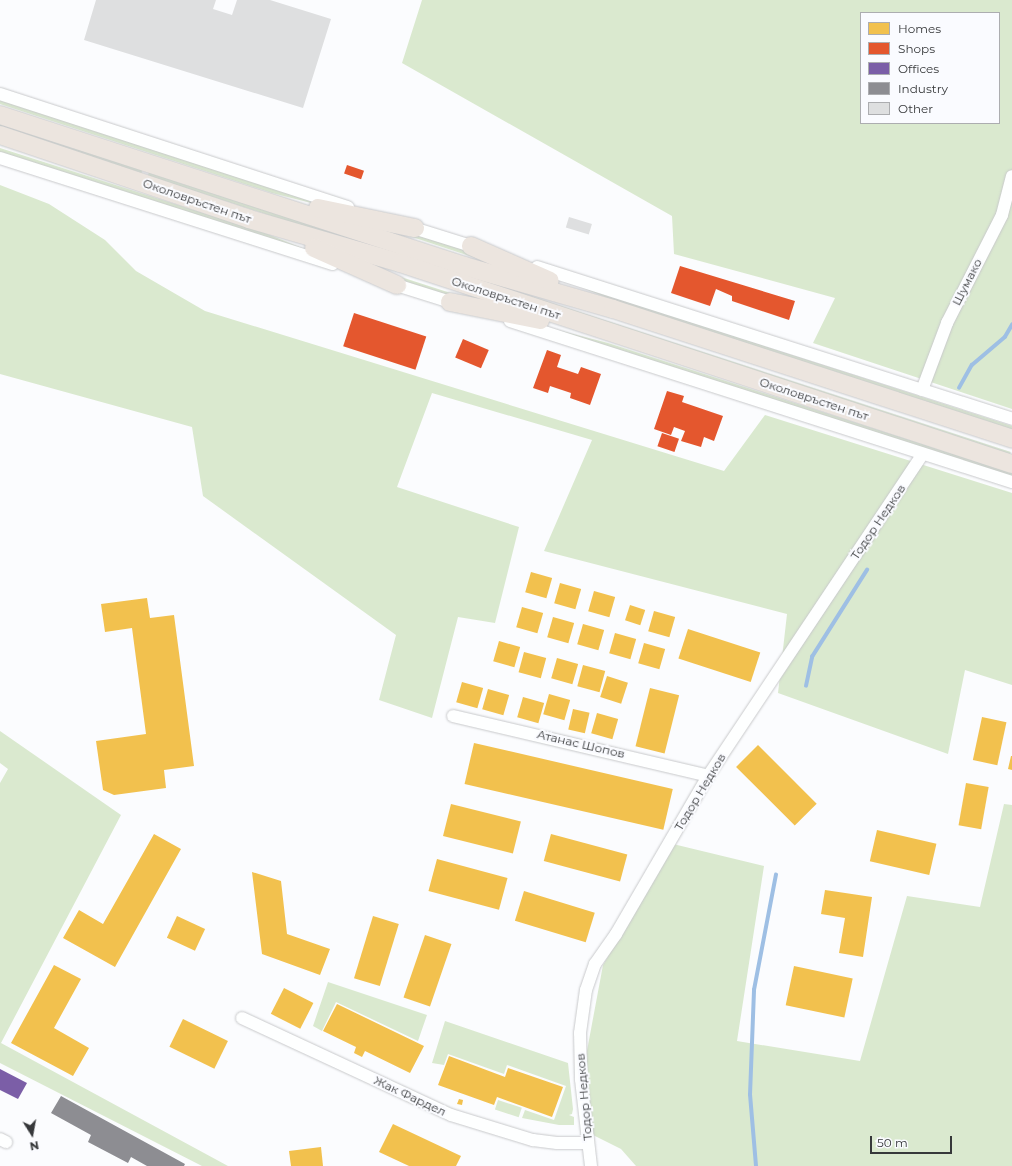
<!DOCTYPE html>
<meta charset="utf-8">
<style>
body{margin:0}
#map{position:relative;width:1012px;height:1166px;overflow:hidden;background:#fbfcfe;font-family:Montserrat,sans-serif}
div>[style]{position:absolute}
.green>*{inset:0;background:#dae9cf;transform-origin:0 0}
.homes>*{inset:0;background:#f2c14e;transform-origin:0 0}
.shops>*{inset:0;background:#e4572e;transform-origin:0 0}
.offices>*{inset:0;background:#7b5ea7}
.industry>*{inset:0;background:#8d8d92}
.stream>*{height:3.5px;margin:-1.75px;padding:0 1.75px;transform-origin:1.75px;border-radius:1.75px;background:#9ebfe4}
.building>*{inset:0;background:#dedfe0;transform-origin:0 0}
.roads{filter:drop-shadow(0 0 1px #c8c9cb) drop-shadow(0 0 1px #c8c9cb)}
.minor>*{height:12px;margin:-6px;padding:0 6px;transform-origin:6px;border-radius:6px;background:#feffff}
.highway>*{height:18px;margin:-9px;padding:0 9px;transform-origin:9px;border-radius:9px;background:#ece5df}
span{translate:-50% -50%;white-space:nowrap;text-align:center;line-height:1.15;-webkit-text-stroke:4px #fafbff;paint-order:stroke}
.street-label{font-size:12px;color:#36383a}
.legend{position:absolute;left:860px;top:12px;width:140px;height:112px;box-sizing:border-box;background:#fafbff;border:1px solid #acadb0;margin:0;padding:5px 7px;list-style:none;font-size:12px;color:#36383a}
.legend li{display:flex;align-items:center;gap:8px;height:20px}
.legend b{width:20px;border:1px solid #acadb0}
.north{position:absolute;left:12px;top:1114px;width:40px;height:40px;-webkit-text-stroke:3px #fafbff;paint-order:stroke;rotate:169deg;font-size:11px;font-weight:700;line-height:16px;text-align:center;color:#36383a}
.north::after{content:'';display:block;margin:auto;width:14px;height:18px;background:#36383a;clip-path:polygon(50% 0,100% 100%,50% 72%,0 100%)}
.scale{position:absolute;left:870px;top:1136px;width:82px;height:18px;box-sizing:border-box;border:2px solid #36383a;border-top:0;padding-left:5px;font-size:12px;line-height:14px;white-space:nowrap;color:#36383a;-webkit-text-stroke:3px #fafbff;paint-order:stroke}
</style>
<div id="map">
<div class="green">
<i style="clip-path:polygon(evenodd,422px 0,1012px 0,1012px 409px,813px 343px,835px 298px,674px 254px,672px 216px,402px 63px,422px 0,861px 13px,999px 13px,999px 123px,861px 123px,861px 13px)"></i>
<i style="clip-path:polygon(0 99px,324px 205px,323px 206px,272px 193px,0 104px)"></i>
<i style="left:0;top:123px;width:150px;height:5px;rotate:18deg"></i>
<i style="clip-path:polygon(0 148px,265px 233px,307px 250px,0 153px)"></i>
<i style="left:149px;top:172px;width:906px;height:4px;rotate:18deg"></i>
<i style="clip-path:polygon(0 185px,49px 204px,105px 240px,136px 271px,205px 311px,724px 471px,765px 415px,1012px 493px,1012px 685px,965px 670px,948px 754px,778px 693px,787px 614px,544px 551px,592px 440px,432px 393px,397px 487px,519px 527px,495px 623px,458px 617px,432px 718px,379px 700px,396px 635px,203px 496px,192px 427px,0 374px)"></i>
<i style="clip-path:polygon(385px 228px,423px 236px,478px 254px,512px 270px)"></i>
<i style="clip-path:polygon(373px 268px,494px 307px,494px 308px,409px 284px)"></i>
<i style="clip-path:polygon(573px 284px,1012px 426px,1012px 430px,627px 306px)"></i>
<i style="clip-path:polygon(554px 329px,608px 343px,1012px 473px,1012px 477px)"></i>
<i style="clip-path:polygon(0 731px,121px 815px,1px 1043px,228px 1166px,202px 1166px,0 1063px,0 783px,8px 769px,0 763px)"></i>
<i style="clip-path:polygon(1004px 804px,1012px 805px,1012px 1166px,636px 1166px,621px 1149px,591px 1134px,586px 1056px,603px 965px,673px 844px,764px 866px,737px 1041px,860px 1061px,907px 896px,980px 907px)"></i>
<i style="clip-path:polygon(328px 982px,427px 1015px,418px 1041px,336px 1002px,322px 1031px,313px 1026px)"></i>
<i style="clip-path:polygon(445px 1021px,568px 1063px,573px 1109px,572px 1114px,569px 1115px,574px 1117px,574px 1125px,559px 1125px,522px 1118px,525px 1110px,554px 1120px,566px 1086px,507px 1065px,504px 1074px,448px 1054px,444px 1065px,432px 1063px)"></i>
<i style="left:498px;top:1100px;width:25px;height:10px;rotate:18deg"></i>
</div>
<div class="homes">
<i style="left:531px;top:572px;width:22px;height:21px;rotate:16deg"></i>
<i style="left:560px;top:583px;width:22px;height:21px;rotate:16deg"></i>
<i style="left:594px;top:591px;width:22px;height:21px;rotate:16deg"></i>
<i style="clip-path:polygon(147px 598px,150px 618px,174px 615px,194px 766px,164px 770px,166px 788px,114px 795px,103px 790px,96px 741px,146px 734px,132px 628px,105px 632px,101px 604px)"></i>
<i style="left:630px;top:605px;width:16px;height:16px;rotate:18deg"></i>
<i style="left:522px;top:607px;width:22px;height:21px;rotate:16deg"></i>
<i style="left:654px;top:611px;width:22px;height:21px;rotate:16deg"></i>
<i style="left:553px;top:617px;width:22px;height:21px;rotate:16deg"></i>
<i style="left:583px;top:624px;width:22px;height:21px;rotate:16deg"></i>
<i style="left:688px;top:629px;width:76px;height:31px;rotate:18deg"></i>
<i style="left:615px;top:633px;width:22px;height:21px;rotate:16deg"></i>
<i style="left:499px;top:641px;width:22px;height:21px;rotate:16deg"></i>
<i style="left:644px;top:643px;width:22px;height:21px;rotate:16deg"></i>
<i style="left:524px;top:652px;width:23px;height:21px;rotate:15deg"></i>
<i style="left:557px;top:658px;width:22px;height:21px;rotate:16deg"></i>
<i style="left:583px;top:665px;width:23px;height:22px;rotate:15deg"></i>
<i style="left:607px;top:676px;width:22px;height:22px;rotate:18deg"></i>
<i style="left:462px;top:682px;width:22px;height:21px;rotate:16deg"></i>
<i style="left:650px;top:688px;width:30px;height:60px;rotate:14deg"></i>
<i style="left:488px;top:689px;width:22px;height:21px;rotate:16deg"></i>
<i style="left:549px;top:694px;width:22px;height:21px;rotate:16deg"></i>
<i style="left:523px;top:697px;width:22px;height:21px;rotate:16deg"></i>
<i style="left:573px;top:709px;width:17px;height:21px;rotate:13deg"></i>
<i style="left:597px;top:713px;width:22px;height:21px;rotate:16deg"></i>
<i style="left:982px;top:717px;width:25px;height:44px;rotate:12deg"></i>
<i style="left:474px;top:743px;width:204px;height:42px;rotate:13deg"></i>
<i style="left:758px;top:745px;width:83px;height:31px;rotate:45deg"></i>
<i style="clip-path:polygon(1011px 756px,1012px 756px,1012px 770px,1008px 769px)"></i>
<i style="left:966px;top:783px;width:23px;height:43px;rotate:10deg"></i>
<i style="left:451px;top:804px;width:72px;height:33px;rotate:14deg"></i>
<i style="left:877px;top:830px;width:61px;height:32px;rotate:13deg"></i>
<i style="clip-path:polygon(154px 834px,181px 849px,115px 967px,63px 938px,79px 910px,103px 924px)"></i>
<i style="left:551px;top:834px;width:79px;height:28px;rotate:15deg"></i>
<i style="left:437px;top:859px;width:73px;height:33px;rotate:15deg"></i>
<i style="clip-path:polygon(252px 872px,281px 881px,287px 934px,330px 949px,320px 975px,262px 954px)"></i>
<i style="clip-path:polygon(825px 890px,872px 897px,863px 957px,839px 953px,845px 918px,821px 914px)"></i>
<i style="left:524px;top:891px;width:74px;height:31px;rotate:17deg"></i>
<i style="left:177px;top:916px;width:31px;height:24px;rotate:25deg"></i>
<i style="left:373px;top:916px;width:27px;height:65px;rotate:17deg"></i>
<i style="left:425px;top:935px;width:28px;height:66px;rotate:19deg"></i>
<i style="clip-path:polygon(54px 965px,81px 979px,54px 1028px,89px 1048px,73px 1076px,11px 1043px)"></i>
<i style="left:794px;top:966px;width:60px;height:40px;rotate:12deg"></i>
<i style="left:284px;top:988px;width:33px;height:29px;rotate:27deg"></i>
<i style="clip-path:polygon(337px 1004px,424px 1046px,410px 1073px,365px 1051px,362px 1057px,354px 1053px,356px 1047px,323px 1031px)"></i>
<i style="left:183px;top:1019px;width:50px;height:31px;rotate:26deg"></i>
<i style="clip-path:polygon(449px 1056px,505px 1077px,508px 1068px,563px 1087px,552px 1117px,497px 1097px,494px 1105px,438px 1085px)"></i>
<i style="clip-path:polygon(459px 1099px,463px 1100px,462px 1105px,457px 1104px)"></i>
<i style="clip-path:polygon(393px 1124px,461px 1156px,456px 1166px,409px 1166px,379px 1152px)"></i>
<i style="clip-path:polygon(321px 1147px,323px 1166px,291px 1166px,289px 1151px)"></i>
</div>
<div class="shops">
<i style="left:347px;top:165px;width:18px;height:9px;rotate:19deg"></i>
<i style="clip-path:polygon(680px 266px,795px 301px,789px 320px,732px 301px,732px 296px,716px 289px,710px 306px,671px 293px)"></i>
<i style="left:354px;top:313px;width:76px;height:35px;rotate:18deg"></i>
<i style="left:463px;top:339px;width:28px;height:20px;rotate:23deg"></i>
<i style="clip-path:polygon(547px 350px,561px 355px,557px 367px,578px 374px,581px 367px,601px 374px,590px 405px,570px 398px,571px 393px,550px 386px,548px 393px,533px 388px)"></i>
<i style="clip-path:polygon(667px 391px,684px 396px,682px 402px,723px 416px,714px 441px,704px 437px,701px 447px,681px 441px,685px 431px,674px 427px,671px 435px,654px 429px)"></i>
<i style="left:662px;top:433px;width:18px;height:14px;rotate:19deg"></i>
</div>
<div class="offices">
<i style="clip-path:polygon(0 1069px,27px 1083px,18px 1099px,0 1090px)"></i>
</div>
<div class="industry">
<i style="clip-path:polygon(61px 1096px,185px 1164px,184px 1166px,147px 1166px,131px 1157px,128px 1163px,88px 1142px,91px 1135px,51px 1113px)"></i>
</div>
<div class="stream">
<i style="left:959px;top:388px;width:26px;rotate:-61deg"></i>
<i style="left:972px;top:365px;width:43px;rotate:-40.3deg"></i>
<i style="left:1005px;top:337px;width:14px;rotate:-60deg"></i>
<i style="left:806px;top:686px;width:30px;rotate:-78deg"></i>
<i style="left:812px;top:657px;width:103px;rotate:-57.7deg"></i>
<i style="left:756px;top:1166px;width:71px;rotate:-94.8deg"></i>
<i style="left:750px;top:1095px;width:105px;rotate:-87.8deg"></i>
<i style="left:754px;top:990px;width:117px;rotate:-79.2deg"></i>
</div>
<div class="building">
<i style="clip-path:polygon(96px 0,216px 0,213px 9px,232px 15px,237px 0,270px 0,331px 19px,303px 108px,84px 40px)"></i>
<i style="left:569px;top:217px;width:24px;height:11px;rotate:17deg"></i>
</div>
<div class="roads">
<div class="minor">
<i style="left:0;top:94px;width:366px;rotate:18deg"></i>
<i style="left:0;top:158px;width:349px;rotate:17.7deg"></i>
<i style="left:407px;top:226px;width:73px;rotate:17.4deg"></i>
<i style="left:537px;top:267px;width:499px;rotate:17.7deg"></i>
<i style="left:390px;top:283px;width:70px;rotate:17.4deg"></i>
<i style="left:510px;top:321px;width:527px;rotate:17.78deg"></i>
<i style="left:922px;top:390px;width:72px;rotate:-69.5deg"></i>
<i style="left:947px;top:323px;width:121px;rotate:-63deg"></i>
<i style="left:1002px;top:215px;width:40px;rotate:-75.6deg"></i>
<i style="left:453px;top:716px;width:262px;rotate:13.2deg"></i>
<i style="left:242px;top:1018px;width:230px;rotate:24.9deg"></i>
<i style="left:451px;top:1115px;width:86px;rotate:17deg"></i>
<i style="left:533px;top:1140px;width:24px;rotate:7deg"></i>
<i style="left:557px;top:1143px;width:31px"></i>
<i style="left:0;top:1139px;width:7px;rotate:27deg"></i>
<i style="left:591px;top:1166px;width:88px;rotate:-96.6deg"></i>
<i style="left:581px;top:1079px;width:46px;rotate:-91.2deg"></i>
<i style="left:580px;top:1033px;width:43px;rotate:-82.1deg"></i>
<i style="left:586px;top:990px;width:28px;rotate:-71deg"></i>
<i style="left:595px;top:964px;width:37px;rotate:-55deg"></i>
<i style="left:616px;top:934px;width:183px;rotate:-59.8deg"></i>
<i style="left:708px;top:776px;width:387px;rotate:-56.3deg"></i>
</div>
<div class="highway">
<i style="left:0;top:115px;width:488px;rotate:18deg"></i>
<i style="left:464px;top:266px;width:155px;rotate:16.1deg"></i>
<i style="left:613px;top:309px;width:420px;rotate:18deg"></i>
<i style="left:0;top:135px;width:263px;rotate:18.6deg"></i>
<i style="left:249px;top:219px;width:157px;rotate:16.2deg"></i>
<i style="left:400px;top:263px;width:644px;rotate:18.18deg"></i>
<i style="left:318px;top:208px;width:99px;rotate:11.7deg"></i>
<i style="left:471px;top:246px;width:86px;rotate:23.9deg"></i>
<i style="left:314px;top:248px;width:91px;rotate:24deg"></i>
<i style="left:450px;top:302px;width:92px;rotate:11.3deg"></i>
</div>
</div>
<div class="street-label">
<span style="left:197px;top:201px;rotate:19deg">Околовръстен път</span>
<span style="left:967px;top:282px;rotate:-63deg">Шумако</span>
<span style="left:506px;top:298px;rotate:18deg">Околовръстен път</span>
<span style="left:814px;top:399px;rotate:18deg">Околовръстен път</span>
<span style="left:878px;top:522px;rotate:-56deg">Тодор Недков</span>
<span style="left:581px;top:744px;rotate:13deg">Атанас Шопов</span>
<span style="left:700px;top:792px;rotate:-59deg">Тодор Недков</span>
<span style="left:410px;top:1096px;rotate:25deg">Жак Фардел</span>
<span style="left:584px;top:1097px;rotate:-95deg">Тодор Недков</span>
</div>
<ul class="legend">
<li><b style="height:11px;background:#f2c14e"></b>Homes</li>
<li><b style="height:11px;background:#e4572e"></b>Shops</li>
<li><b style="height:11px;background:#7b5ea7"></b>Offices</li>
<li><b style="height:11px;background:#8d8d92"></b>Industry</li>
<li><b style="height:11px;background:#dedfe0"></b>Other</li>
</ul>
<div class="north">N</div>
<div class="scale">50 m</div>
</div>
